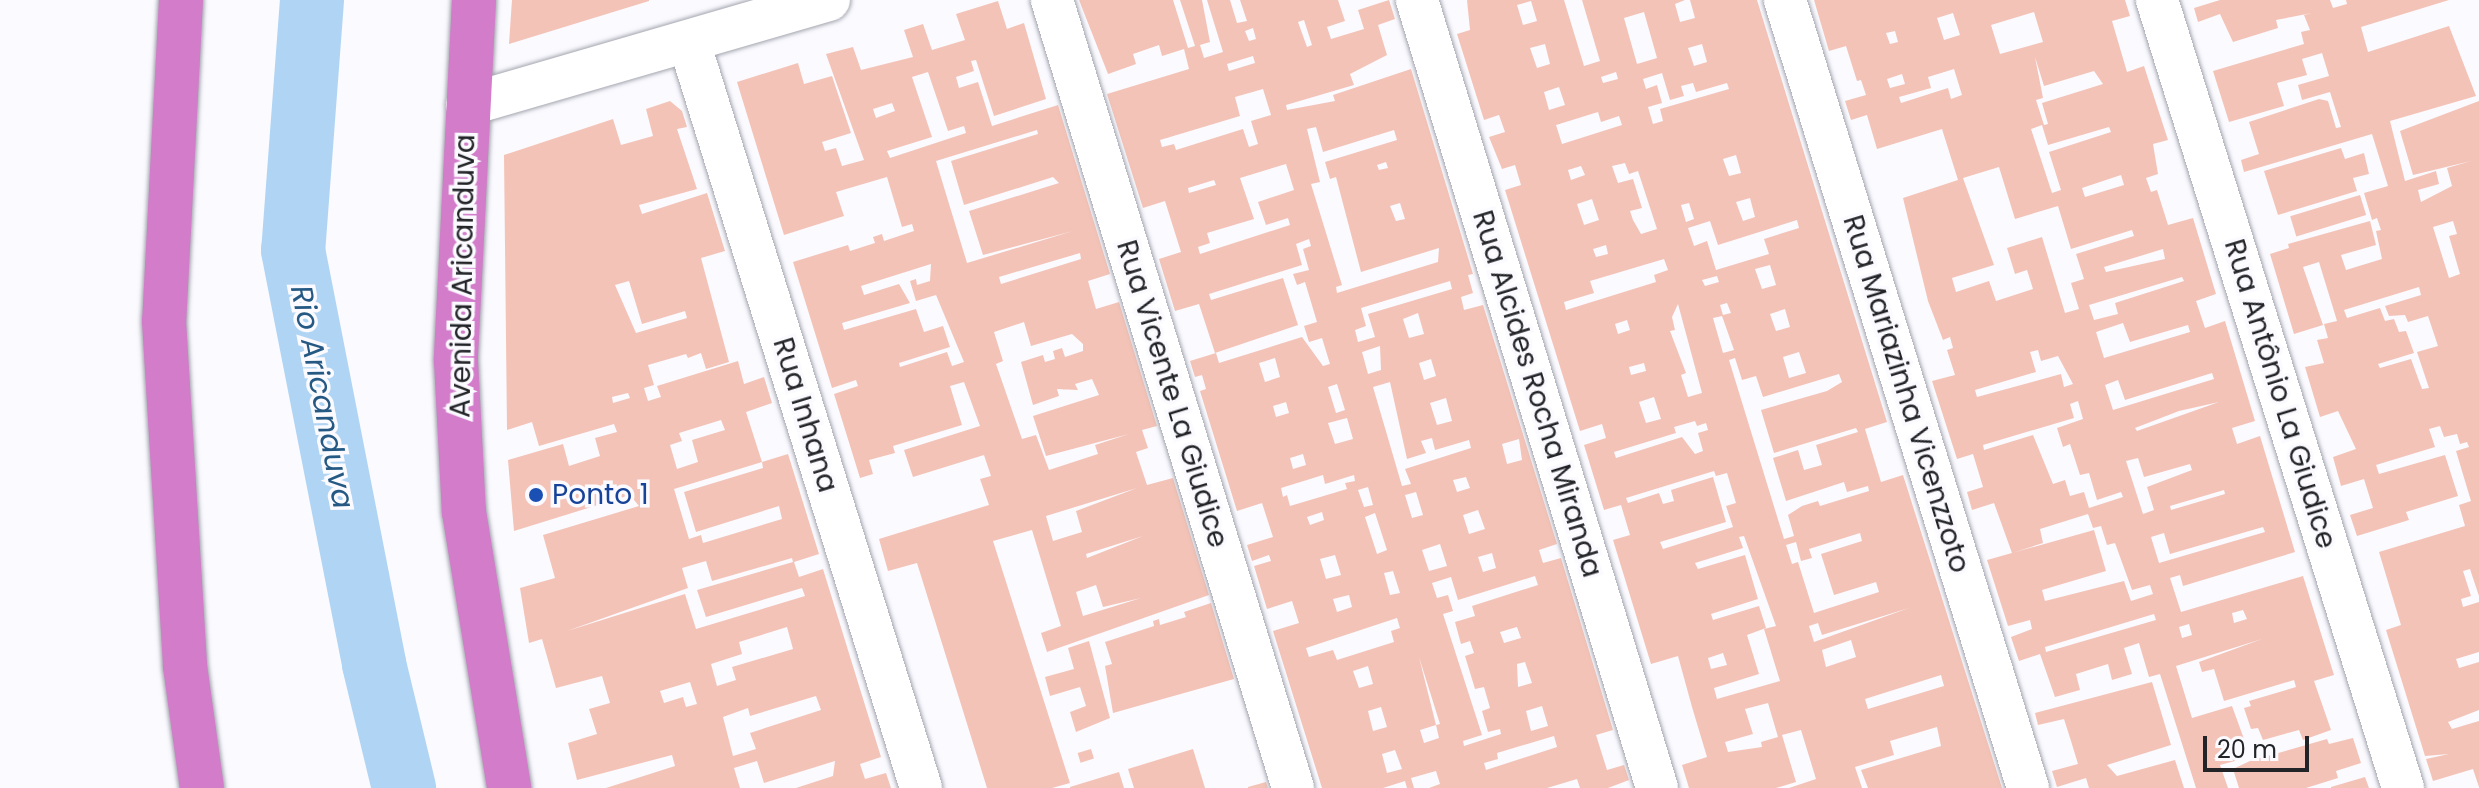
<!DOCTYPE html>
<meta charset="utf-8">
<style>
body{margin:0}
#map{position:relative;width:2479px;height:788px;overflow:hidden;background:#fafaff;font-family:Poppins,sans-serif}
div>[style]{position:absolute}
.river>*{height:64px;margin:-32px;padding:0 32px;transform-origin:32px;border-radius:32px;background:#b0d4f3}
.building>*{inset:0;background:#f4c3b7;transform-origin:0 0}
.roads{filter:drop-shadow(0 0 2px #a4a5af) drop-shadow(0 0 2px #a4a5af)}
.minor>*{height:42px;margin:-21px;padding:0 21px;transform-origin:21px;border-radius:21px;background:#fff}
.highway>*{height:44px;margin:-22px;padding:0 22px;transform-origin:22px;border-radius:22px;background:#d27cca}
.dots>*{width:22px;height:22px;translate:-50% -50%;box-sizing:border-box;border:4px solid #fafaff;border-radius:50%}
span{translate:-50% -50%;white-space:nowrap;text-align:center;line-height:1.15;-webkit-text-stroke:7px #fafaff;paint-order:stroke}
.street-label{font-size:28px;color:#232428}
.transit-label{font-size:28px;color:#164399}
.left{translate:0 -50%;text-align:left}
.water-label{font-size:30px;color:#255983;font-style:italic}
.scale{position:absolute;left:2203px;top:736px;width:106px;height:36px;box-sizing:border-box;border:4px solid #232428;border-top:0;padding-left:10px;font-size:24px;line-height:28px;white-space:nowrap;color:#232428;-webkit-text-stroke:6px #fafaff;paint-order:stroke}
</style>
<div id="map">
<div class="river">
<i style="left:312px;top:0;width:251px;rotate:94.3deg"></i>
<i style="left:293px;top:250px;width:422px;rotate:78.9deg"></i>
<i style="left:374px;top:664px;width:128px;rotate:76.4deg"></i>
</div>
<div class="building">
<i style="clip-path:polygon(512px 0,649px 0,649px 1px,509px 44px)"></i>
<i style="clip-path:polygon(evenodd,1079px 0,1173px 0,1188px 48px,1195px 46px,1180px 0,1202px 0,1210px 42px,1200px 45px,1204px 58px,1223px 52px,1207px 0,1230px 0,1237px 23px,1247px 21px,1240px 0,1338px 0,1345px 21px,1327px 27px,1331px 39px,1364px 29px,1358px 10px,1389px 0,1395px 19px,1378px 25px,1387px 55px,1350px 74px,1354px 85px,1286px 105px,1287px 110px,1335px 101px,1333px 95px,1411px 69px,1473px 274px,1468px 275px,1473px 293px,1461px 297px,1464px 310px,1483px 305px,1557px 544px,1539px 550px,1543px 563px,1561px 558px,1613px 730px,1596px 735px,1607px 770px,1624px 765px,1629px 780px,1608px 788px,1580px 788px,1577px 779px,1547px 788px,1429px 788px,1440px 784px,1436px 771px,1411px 778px,1414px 788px,1407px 788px,1405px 781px,1383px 788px,1322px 788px,1273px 631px,1299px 623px,1292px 601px,1267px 609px,1254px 566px,1271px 561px,1269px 555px,1252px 561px,1247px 545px,1273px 537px,1262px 503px,1237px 511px,1200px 391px,1206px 389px,1202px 375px,1195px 377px,1190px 361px,1216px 353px,1219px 363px,1302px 337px,1323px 366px,1330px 364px,1322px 338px,1309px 342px,1304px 326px,1317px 322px,1305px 282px,1297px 285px,1293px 274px,1309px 270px,1303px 249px,1311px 246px,1309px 239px,1296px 244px,1302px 265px,1209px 294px,1211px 300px,1283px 278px,1298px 325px,1215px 353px,1199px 304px,1175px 311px,1159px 259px,1181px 252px,1165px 201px,1143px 208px,1107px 94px,1189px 69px,1184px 49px,1162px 56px,1159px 45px,1133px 54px,1136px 64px,1108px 74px,1079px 0,1304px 20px,1312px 45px,1307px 47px,1298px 22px,1304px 20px,1079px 0,1253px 28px,1256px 39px,1249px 41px,1245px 31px,1253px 28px,1079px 0,1253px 56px,1255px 63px,1229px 71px,1227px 64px,1253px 56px,1079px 0,1263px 89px,1271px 115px,1251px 121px,1258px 144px,1249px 147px,1243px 129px,1176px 150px,1174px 144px,1162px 147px,1160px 140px,1240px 116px,1235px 97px,1263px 89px,1079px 0,1316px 127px,1323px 152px,1394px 130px,1397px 140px,1325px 162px,1330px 179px,1336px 177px,1361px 272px,1439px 248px,1438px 262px,1337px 293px,1336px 287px,1342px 285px,1311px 184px,1320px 182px,1307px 129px,1316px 127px,1079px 0,1386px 162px,1388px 168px,1379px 170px,1377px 165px,1386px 162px,1079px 0,1286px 164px,1294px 190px,1258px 202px,1266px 225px,1288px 218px,1290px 225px,1200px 254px,1198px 247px,1210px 243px,1207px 233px,1254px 219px,1240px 178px,1286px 164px,1079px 0,1214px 180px,1216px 185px,1189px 193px,1188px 188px,1214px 180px,1079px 0,1400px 203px,1405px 219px,1396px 221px,1390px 206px,1400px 203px,1079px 0,1450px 281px,1452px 289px,1368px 314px,1375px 337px,1358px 342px,1355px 330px,1366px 326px,1361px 308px,1450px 281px,1079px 0,1418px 313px,1424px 334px,1409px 338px,1403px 319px,1418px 313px,1079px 0,1380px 346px,1381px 370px,1368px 374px,1362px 352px,1380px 346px,1079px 0,1275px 358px,1280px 377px,1265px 382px,1259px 363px,1275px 358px,1079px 0,1431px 359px,1436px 376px,1424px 380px,1419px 363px,1431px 359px,1079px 0,1390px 382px,1407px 459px,1426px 453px,1421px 441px,1432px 438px,1435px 450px,1469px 440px,1471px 448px,1405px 469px,1411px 484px,1402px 486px,1373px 387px,1390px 382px,1079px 0,1337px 384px,1345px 410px,1336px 413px,1328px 387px,1337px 384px,1079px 0,1446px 398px,1452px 421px,1437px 425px,1430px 403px,1446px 398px,1079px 0,1286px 402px,1289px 413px,1276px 417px,1273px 406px,1286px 402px,1079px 0,1347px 418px,1353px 439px,1335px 444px,1328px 423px,1347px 418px,1079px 0,1519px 439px,1522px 460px,1507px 464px,1502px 444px,1519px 439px,1079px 0,1303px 454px,1306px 465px,1293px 469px,1290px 458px,1303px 454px,1079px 0,1323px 475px,1325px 484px,1354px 475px,1355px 481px,1345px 483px,1347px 489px,1290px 506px,1287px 495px,1283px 497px,1281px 488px,1323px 475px,1079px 0,1466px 477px,1470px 488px,1457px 492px,1453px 480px,1466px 477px,1079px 0,1368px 487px,1373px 505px,1364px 507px,1358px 490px,1368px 487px,1079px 0,1416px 492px,1423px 515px,1412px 518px,1405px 495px,1416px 492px,1079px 0,1478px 510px,1485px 529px,1469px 534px,1463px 515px,1478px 510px,1079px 0,1322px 512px,1324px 520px,1310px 525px,1307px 517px,1322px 512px,1079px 0,1375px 513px,1387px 550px,1377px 554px,1365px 517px,1375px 513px,1079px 0,1440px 544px,1447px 566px,1429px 571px,1422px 550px,1440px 544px,1079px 0,1492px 553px,1496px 568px,1483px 572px,1478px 557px,1492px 553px,1079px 0,1335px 555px,1341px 575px,1326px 579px,1320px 559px,1335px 555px,1079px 0,1393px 571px,1400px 593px,1390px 595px,1384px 573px,1393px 571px,1079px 0,1535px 576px,1538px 585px,1472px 606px,1475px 616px,1455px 622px,1461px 644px,1470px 641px,1474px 653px,1465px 656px,1475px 689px,1484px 687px,1490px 708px,1482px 711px,1488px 732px,1500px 729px,1501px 734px,1464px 746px,1463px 741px,1482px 735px,1443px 614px,1453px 611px,1448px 595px,1437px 598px,1432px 583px,1451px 577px,1458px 600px,1535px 576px,1079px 0,1349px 595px,1352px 607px,1337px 612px,1333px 599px,1349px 595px,1079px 0,1397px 618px,1400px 628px,1391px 631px,1394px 642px,1337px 660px,1333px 650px,1309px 657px,1306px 648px,1397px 618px,1079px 0,1517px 627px,1521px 638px,1504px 643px,1500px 632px,1517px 627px,1079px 0,1419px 657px,1440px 724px,1436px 725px,1439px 738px,1424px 743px,1420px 730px,1436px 725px,1419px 657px,1079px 0,1525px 662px,1532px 683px,1518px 687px,1517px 664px,1525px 662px,1079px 0,1368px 666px,1373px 684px,1359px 688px,1353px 671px,1368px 666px,1079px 0,1542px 706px,1548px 726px,1531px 731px,1526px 711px,1542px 706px,1079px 0,1381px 707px,1387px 727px,1373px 731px,1368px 711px,1381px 707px,1079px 0,1554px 736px,1557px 747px,1486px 770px,1484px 763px,1498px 759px,1497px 753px,1554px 736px,1079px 0,1395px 750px,1402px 769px,1387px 773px,1382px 754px,1395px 750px)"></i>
<i style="clip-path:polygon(evenodd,1467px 0,1564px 0,1584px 66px,1600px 61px,1582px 0,1685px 0,1675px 4px,1680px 22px,1695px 18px,1690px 0,1757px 0,1887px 422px,1865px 429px,1881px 482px,1903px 475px,2002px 788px,1868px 788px,1861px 770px,1941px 746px,1937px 727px,1890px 741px,1894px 755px,1855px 767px,1862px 788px,1789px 788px,1816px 779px,1801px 730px,1782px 735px,1796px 782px,1776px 788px,1689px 788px,1682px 765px,1707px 757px,1692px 707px,1678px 656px,1651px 664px,1613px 540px,1630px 535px,1621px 505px,1604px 510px,1584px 445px,1606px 438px,1602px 424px,1580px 431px,1505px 190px,1521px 185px,1515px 165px,1502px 169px,1489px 137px,1505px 132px,1499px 115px,1484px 120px,1457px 34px,1470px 30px,1467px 0,1531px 1px,1537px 21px,1523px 25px,1517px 5px,1531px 1px,1467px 0,1644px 12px,1657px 58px,1637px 64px,1624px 18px,1644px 12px,1467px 0,1545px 44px,1550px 64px,1537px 68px,1530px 48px,1545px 44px,1467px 0,1702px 44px,1707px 62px,1694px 66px,1688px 48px,1702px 44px,1467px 0,1616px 72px,1618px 79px,1603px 83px,1601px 77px,1616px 72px,1467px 0,1662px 73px,1670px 100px,1684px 96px,1681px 86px,1693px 83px,1696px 92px,1727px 83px,1729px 89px,1660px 109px,1663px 121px,1653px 124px,1648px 107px,1662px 103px,1657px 85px,1646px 89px,1643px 79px,1662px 73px,1467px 0,1559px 87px,1565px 105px,1549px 110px,1544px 92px,1559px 87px,1467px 0,1598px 112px,1601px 122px,1619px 116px,1622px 125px,1562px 144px,1556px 125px,1598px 112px,1467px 0,1736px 155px,1741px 173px,1729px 176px,1723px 159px,1736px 155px,1467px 0,1625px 163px,1629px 174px,1638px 171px,1657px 229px,1641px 234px,1633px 220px,1630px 211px,1642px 208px,1633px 179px,1618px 183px,1612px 166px,1625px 163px,1467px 0,1581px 166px,1585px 175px,1571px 180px,1568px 170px,1581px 166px,1467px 0,1750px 198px,1755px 217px,1743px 221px,1736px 202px,1750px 198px,1467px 0,1592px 199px,1599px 220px,1584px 225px,1577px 204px,1592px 199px,1467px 0,1689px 203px,1694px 219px,1686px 222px,1681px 205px,1689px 203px,1467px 0,1797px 220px,1799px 228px,1764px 239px,1769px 254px,1716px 270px,1707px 241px,1694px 246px,1688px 228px,1710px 221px,1718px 245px,1797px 220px,1467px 0,1606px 245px,1608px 254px,1596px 257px,1593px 249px,1606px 245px,1467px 0,1664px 259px,1668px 270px,1654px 275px,1656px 282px,1566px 310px,1564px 302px,1594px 293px,1590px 281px,1664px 259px,1467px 0,1770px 265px,1776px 285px,1762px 289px,1755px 269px,1770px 265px,1467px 0,1717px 276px,1719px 282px,1705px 286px,1702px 280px,1717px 276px,1467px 0,1727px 303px,1731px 313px,1723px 315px,1720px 305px,1727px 303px,1467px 0,1678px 304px,1702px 393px,1688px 397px,1681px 375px,1686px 373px,1670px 331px,1675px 330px,1672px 317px,1678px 304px,1467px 0,1785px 309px,1790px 327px,1776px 331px,1770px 314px,1785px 309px,1467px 0,1722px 316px,1734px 350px,1723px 353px,1713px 318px,1722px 316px,1467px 0,1627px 320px,1630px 330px,1618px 334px,1615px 324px,1627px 320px,1467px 0,1799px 352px,1806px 373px,1789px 378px,1783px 357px,1799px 352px,1467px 0,1735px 358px,1742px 380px,1756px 376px,1763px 397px,1839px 374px,1842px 382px,1827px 391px,1761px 410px,1774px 453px,1856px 428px,1858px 432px,1816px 445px,1822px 465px,1804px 470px,1798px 450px,1773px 458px,1786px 501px,1844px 482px,1847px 492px,1868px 486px,1869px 491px,1820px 506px,1818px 501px,1802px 506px,1788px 515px,1794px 536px,1784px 539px,1729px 360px,1735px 358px,1467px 0,1644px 363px,1646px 371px,1631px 375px,1629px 367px,1644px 363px,1467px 0,1654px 397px,1661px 419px,1646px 423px,1639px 402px,1654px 397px,1467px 0,1695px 421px,1697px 426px,1706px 423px,1708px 430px,1698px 433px,1703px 451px,1695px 454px,1682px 437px,1616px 458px,1614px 452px,1676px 433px,1674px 427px,1695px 421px,1467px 0,1714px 471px,1716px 476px,1727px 473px,1736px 503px,1726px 506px,1733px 527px,1663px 549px,1660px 542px,1726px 522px,1713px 477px,1671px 490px,1674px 501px,1663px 504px,1659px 493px,1628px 503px,1626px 498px,1714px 471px,1467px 0,1860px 533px,1862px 541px,1821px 554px,1834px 595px,1876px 582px,1879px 592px,1814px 613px,1798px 562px,1792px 564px,1786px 545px,1796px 542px,1801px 561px,1812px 558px,1809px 549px,1860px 533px,1467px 0,1744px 536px,1776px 626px,1764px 629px,1780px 681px,1717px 699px,1714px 688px,1759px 674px,1747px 635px,1766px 628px,1759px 606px,1713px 620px,1711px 614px,1758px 599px,1745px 555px,1698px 569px,1695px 563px,1743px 548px,1739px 537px,1744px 536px,1467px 0,1909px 608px,1814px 642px,1809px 626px,1818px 623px,1822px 635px,1909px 608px,1467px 0,1851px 640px,1856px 657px,1826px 667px,1822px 650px,1851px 640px,1467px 0,1723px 653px,1727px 665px,1711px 669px,1708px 658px,1723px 653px,1467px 0,1941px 675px,1944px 686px,1868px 709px,1865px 699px,1941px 675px,1467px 0,1768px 703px,1778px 737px,1761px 742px,1762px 747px,1728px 752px,1725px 742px,1753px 734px,1745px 709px,1768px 703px)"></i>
<i style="clip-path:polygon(evenodd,1814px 0,2125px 0,2130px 16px,2112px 21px,2127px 72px,2144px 66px,2168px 140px,2153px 144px,2158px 174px,2146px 178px,2151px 192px,2157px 190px,2168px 225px,2193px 218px,2216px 294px,2196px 301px,2205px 328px,2225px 321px,2255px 421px,2232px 428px,2237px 444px,2260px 436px,2295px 552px,2183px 586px,2180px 575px,2170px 578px,2181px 612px,2303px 576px,2334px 675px,2314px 681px,2331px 730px,2303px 740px,2299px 730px,2263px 740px,2258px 728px,2251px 729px,2244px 708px,2251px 706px,2249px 701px,2296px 687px,2294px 680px,2224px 701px,2214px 669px,2202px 672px,2199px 662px,2262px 639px,2176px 666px,2192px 718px,2232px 706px,2244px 739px,2229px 744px,2235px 761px,2220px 765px,2228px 788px,2196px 788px,2160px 674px,2149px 677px,2139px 643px,2124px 648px,2132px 674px,2112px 680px,2108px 664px,2076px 674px,2080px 690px,2055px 697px,2040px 654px,2019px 661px,2011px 637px,2032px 629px,2030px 620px,2008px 626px,1987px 560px,2094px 530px,2106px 571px,2042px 590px,2045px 601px,2124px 581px,2131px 601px,2153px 594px,2150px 585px,2132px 590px,2115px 543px,2107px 545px,2101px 526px,2093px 528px,2088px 514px,2040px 529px,2043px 543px,2012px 553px,1994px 503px,1972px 510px,1967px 492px,1983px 487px,1973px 454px,1957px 459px,1932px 381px,1955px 375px,1947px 350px,1953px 348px,1950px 337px,1943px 340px,1928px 301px,1903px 198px,1958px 180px,1942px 129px,1877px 149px,1867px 115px,1851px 120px,1845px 101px,1866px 95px,1861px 80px,1857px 81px,1846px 46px,1829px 51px,1814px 0,2034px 12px,2043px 42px,2000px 54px,1991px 25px,2034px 12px,1814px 0,1953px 13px,1960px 35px,1944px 40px,1937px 18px,1953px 13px,1814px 0,1895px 31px,1898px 42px,1890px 44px,1886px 33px,1895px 31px,1814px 0,2035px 57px,2044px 86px,2094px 71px,2103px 84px,2042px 103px,2048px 124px,2044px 125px,2036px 100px,2043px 98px,2035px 57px,1814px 0,1954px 69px,1962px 95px,1951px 99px,1948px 88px,1901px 103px,1899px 97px,1931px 88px,1928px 77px,1954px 69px,1814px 0,1902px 74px,1905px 84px,1890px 88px,1887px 79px,1902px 74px,1814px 0,2042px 125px,2048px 145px,2109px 127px,2111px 132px,2049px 152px,2061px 190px,2052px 193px,2031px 129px,2042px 125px,1814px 0,1999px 167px,2015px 219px,2058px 206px,2071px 249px,2132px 230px,2134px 236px,2076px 254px,2084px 279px,2071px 283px,2079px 309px,2065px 313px,2042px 237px,2007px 248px,2015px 274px,2027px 270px,2033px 289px,1996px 301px,1989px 281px,1956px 292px,1952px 278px,1994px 265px,1963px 178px,1999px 167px,1814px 0,2121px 175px,2124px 185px,2085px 197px,2082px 188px,2121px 175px,1814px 0,2163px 249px,2165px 259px,2106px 272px,2104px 267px,2163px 249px,1814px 0,2182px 277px,2184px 281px,2115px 303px,2118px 314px,2094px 320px,2089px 305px,2182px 277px,1814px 0,2123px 323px,2130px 342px,2188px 325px,2190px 332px,2104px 358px,2096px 332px,2123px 323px,1814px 0,2038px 350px,2041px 361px,2058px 356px,2073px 384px,2064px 387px,2061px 374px,1977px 397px,1975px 390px,2036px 372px,2030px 352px,2038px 350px,1814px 0,2212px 373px,2214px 379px,2113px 410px,2105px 385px,2118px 380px,2125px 400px,2212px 373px,1814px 0,2078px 401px,2083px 419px,2057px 428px,2063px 447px,2070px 444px,2080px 475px,2089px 473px,2097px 500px,2121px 492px,2123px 497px,2089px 508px,2084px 492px,2070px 496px,2065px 480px,2053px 484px,2033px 435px,1984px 450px,1983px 445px,2074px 418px,2070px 404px,2078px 401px,1814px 0,2219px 402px,2137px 431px,2135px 428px,2179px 411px,2219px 402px,1814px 0,2138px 458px,2144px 477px,2190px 464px,2192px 470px,2147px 487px,2154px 510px,2143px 514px,2126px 461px,2138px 458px,1814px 0,2224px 490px,2225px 494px,2171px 510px,2170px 506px,2224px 490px,1814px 0,2263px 527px,2265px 532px,2159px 563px,2151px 537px,2164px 533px,2170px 554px,2263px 527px,1814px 0,2243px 610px,2247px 619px,2234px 623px,2232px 613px,2243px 610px,1814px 0,2154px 614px,2156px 620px,2046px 652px,2045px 647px,2154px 614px,1814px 0,2189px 624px,2192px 635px,2182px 638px,2179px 627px,2189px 624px)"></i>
<i style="clip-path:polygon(evenodd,2220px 0,2330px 0,2333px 8px,2347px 4px,2346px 0,2449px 0,2361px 27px,2368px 52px,2449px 26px,2476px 96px,2390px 121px,2405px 181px,2436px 171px,2439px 184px,2418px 190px,2421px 202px,2452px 186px,2447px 168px,2471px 161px,2413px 175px,2400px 131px,2479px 101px,2479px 596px,2470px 569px,2463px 571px,2471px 596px,2461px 599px,2463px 607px,2479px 602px,2479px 652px,2456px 659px,2459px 668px,2479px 662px,2479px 710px,2448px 722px,2452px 729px,2479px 721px,2479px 787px,2473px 769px,2433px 781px,2426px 759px,2449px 754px,2425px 756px,2386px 630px,2401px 625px,2379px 552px,2465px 526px,2459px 505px,2471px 501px,2456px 451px,2469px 447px,2467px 442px,2460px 444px,2457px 434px,2444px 437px,2440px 426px,2429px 429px,2435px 447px,2376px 465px,2379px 474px,2445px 455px,2458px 496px,2406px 512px,2409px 520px,2357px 536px,2350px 515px,2373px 508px,2364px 479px,2341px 486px,2333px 457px,2356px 449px,2338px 411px,2320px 417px,2305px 367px,2324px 363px,2317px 340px,2328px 338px,2324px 324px,2337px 321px,2319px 262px,2303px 267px,2323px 325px,2294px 334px,2270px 254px,2289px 248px,2288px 244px,2370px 221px,2376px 245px,2341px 255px,2346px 270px,2382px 259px,2376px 231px,2381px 230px,2377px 218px,2372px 220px,2364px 193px,2388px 186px,2372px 134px,2244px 172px,2241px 160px,2259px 154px,2249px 122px,2319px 99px,2328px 101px,2336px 128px,2341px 127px,2330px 92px,2302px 100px,2298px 85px,2329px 76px,2322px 53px,2302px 59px,2307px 75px,2277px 83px,2284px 106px,2229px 122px,2213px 71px,2304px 44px,2301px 32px,2310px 30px,2304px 15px,2312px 13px,2276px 20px,2278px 28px,2233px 42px,2220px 14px,2198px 22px,2194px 8px,2220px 0,2453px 221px,2457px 234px,2449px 236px,2460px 274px,2449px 278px,2433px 227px,2453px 221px,2220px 0,2419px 287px,2421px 295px,2385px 306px,2389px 316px,2405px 315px,2408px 322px,2428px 316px,2438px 346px,2417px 352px,2429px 388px,2422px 389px,2411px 359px,2380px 368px,2378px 364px,2414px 353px,2406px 331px,2399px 332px,2394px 319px,2385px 321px,2380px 308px,2347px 318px,2344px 310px,2419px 287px)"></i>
<i style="clip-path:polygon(evenodd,998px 1px,1007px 29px,1024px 23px,1046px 99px,994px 116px,976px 60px,971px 61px,974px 71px,956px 77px,959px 88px,978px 82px,992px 126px,1058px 105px,1110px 274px,1088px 281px,1096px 309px,1119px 302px,1157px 426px,1142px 430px,1148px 448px,1136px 452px,1147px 485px,1173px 478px,1209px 595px,1047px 652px,1041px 633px,1061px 626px,1032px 530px,993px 541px,1070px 783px,1052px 788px,987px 788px,917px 563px,888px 571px,879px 539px,989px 505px,980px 479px,991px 476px,984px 455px,913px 477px,904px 450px,980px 426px,964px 382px,950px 386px,962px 425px,893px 446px,895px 453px,869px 460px,873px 474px,860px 478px,834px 394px,858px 386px,856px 380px,832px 388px,793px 262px,848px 245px,850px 251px,875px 243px,873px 237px,882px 234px,884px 241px,914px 231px,912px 224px,902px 227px,887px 177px,836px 192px,844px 216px,784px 235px,737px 82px,798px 63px,804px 84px,832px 76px,851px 133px,822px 142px,825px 151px,836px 148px,842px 166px,864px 160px,826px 54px,853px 47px,861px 70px,913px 57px,904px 30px,923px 24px,932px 50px,965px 40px,956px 14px,998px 1px,928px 72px,948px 131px,964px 126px,966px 133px,890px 158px,887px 151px,932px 137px,912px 77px,928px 72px,998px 1px,892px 103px,895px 111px,876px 118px,873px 109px,892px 103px,998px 1px,1037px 130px,1038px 134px,951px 161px,964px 205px,1053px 177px,1059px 183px,969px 211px,983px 255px,1073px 231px,967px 263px,936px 161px,1037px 130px,998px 1px,1080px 253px,1081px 259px,1001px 284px,999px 277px,1080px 253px,998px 1px,931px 264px,930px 281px,917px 285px,916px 279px,910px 281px,916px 301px,936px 295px,964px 362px,952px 366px,947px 352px,900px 367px,899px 363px,950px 347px,943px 326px,924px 332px,916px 309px,844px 330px,842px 323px,910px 303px,899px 284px,864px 295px,861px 286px,931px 264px,998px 1px,1024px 322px,1031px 346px,1072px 334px,1083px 344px,1083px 351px,1065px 357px,1062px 348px,1053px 351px,1055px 359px,1045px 362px,1043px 355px,1021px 362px,1033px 405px,1059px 396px,1057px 389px,1078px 390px,1075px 384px,1092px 379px,1099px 395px,1033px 416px,1046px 456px,1129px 434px,1095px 445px,1098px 454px,1049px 470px,1036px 435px,1022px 439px,996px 364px,1003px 361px,994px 332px,1024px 322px,998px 1px,1137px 488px,1076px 511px,1082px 532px,1053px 541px,1046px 516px,1137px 488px,998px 1px,1143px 536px,1087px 558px,1086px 554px,1143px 536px,998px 1px,1096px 585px,1103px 607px,1141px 598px,1083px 616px,1076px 592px,1096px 585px)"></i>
<i style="clip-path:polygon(evenodd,670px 101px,682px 111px,687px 127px,677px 129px,697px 189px,639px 205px,642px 214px,707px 193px,725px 251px,701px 258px,729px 362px,706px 369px,701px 353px,688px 358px,686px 354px,648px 365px,654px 385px,644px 388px,648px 401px,661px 397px,657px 386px,738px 361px,744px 384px,764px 377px,772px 403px,746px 412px,762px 462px,788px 454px,819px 554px,794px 562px,799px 577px,823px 569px,881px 757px,860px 764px,865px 779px,886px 773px,891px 788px,796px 788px,833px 776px,835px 761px,764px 783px,757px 761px,734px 768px,740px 788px,606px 788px,675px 766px,672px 755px,577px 780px,568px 743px,597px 734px,589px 709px,610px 703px,602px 676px,556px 688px,542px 639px,529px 643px,520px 588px,555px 578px,543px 535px,639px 506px,630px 495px,514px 531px,508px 460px,563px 444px,569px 466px,600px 456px,595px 438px,617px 432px,614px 424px,539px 446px,532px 422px,507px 430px,504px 155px,613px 119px,621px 145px,653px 136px,646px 109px,670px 101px,629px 281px,642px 324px,685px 311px,687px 318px,636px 333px,615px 285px,629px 281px,670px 101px,628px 393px,630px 398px,613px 403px,612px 397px,628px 393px,670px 101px,721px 420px,725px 430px,692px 440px,698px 462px,677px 469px,670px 445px,682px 441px,679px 433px,721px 420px,670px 101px,762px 462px,763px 468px,684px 492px,696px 532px,779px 506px,782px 519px,703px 543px,701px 535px,689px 539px,674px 489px,762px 462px,670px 101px,792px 558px,793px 562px,697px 590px,706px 617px,802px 588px,805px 596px,696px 629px,685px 594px,567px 631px,688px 588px,682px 568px,706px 561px,712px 581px,792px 558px,670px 101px,787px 627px,793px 649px,732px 667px,736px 680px,717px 686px,711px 664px,742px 654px,739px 642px,787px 627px,670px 101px,690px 682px,697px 704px,686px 707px,683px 697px,664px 703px,660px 691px,690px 682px,670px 101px,816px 696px,821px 710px,750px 733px,756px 749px,733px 756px,723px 717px,748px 708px,750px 716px,816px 696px)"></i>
<i style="clip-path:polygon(2341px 148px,2345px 159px,2364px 153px,2369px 174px,2353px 178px,2357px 191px,2278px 215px,2264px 171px)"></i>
<i style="left:2360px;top:195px;width:21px;height:73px;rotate:73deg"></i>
<i style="clip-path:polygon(1211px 603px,1234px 679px,1113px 713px,1105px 666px,1112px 664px,1105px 642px,1154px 626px,1153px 621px,1159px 619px,1160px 625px,1186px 617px,1184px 612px)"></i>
<i style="clip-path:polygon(1089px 641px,1110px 718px,1076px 732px,1070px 712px,1086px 706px,1080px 687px,1050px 696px,1045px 677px,1074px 669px,1068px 648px)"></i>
<i style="clip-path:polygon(2152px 682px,2171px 745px,2107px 765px,2117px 776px,2175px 760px,2184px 788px,2089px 788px,2086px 778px,2057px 787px,2052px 771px,2078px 764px,2071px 741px,2064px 719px,2038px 725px,2035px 713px)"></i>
<i style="clip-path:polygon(2353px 738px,2361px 763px,2336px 771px,2338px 778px,2306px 788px,2239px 788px,2233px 769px,2250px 761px,2327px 739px,2329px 744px)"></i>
<i style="left:1091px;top:749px;width:10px;height:14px;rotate:73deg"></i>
<i style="clip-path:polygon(1193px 749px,1205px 788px,1134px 788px,1128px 769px)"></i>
<i style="clip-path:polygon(1119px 772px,1124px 788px,1070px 788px,1070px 787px)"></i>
<i style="clip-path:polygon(2365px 777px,2369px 788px,2331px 788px,2331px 787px)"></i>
<i style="clip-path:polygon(1266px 782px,1268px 788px,1248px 788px,1248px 787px)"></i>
</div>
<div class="roads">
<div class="minor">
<i style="left:1052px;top:0;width:824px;rotate:72.99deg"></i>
<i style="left:1417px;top:0;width:824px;rotate:73.06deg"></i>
<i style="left:1785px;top:0;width:825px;rotate:72.86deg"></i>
<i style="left:2157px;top:0;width:826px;rotate:72.66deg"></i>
<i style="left:689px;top:42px;width:781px;rotate:72.72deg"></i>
<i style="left:467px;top:105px;width:377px;rotate:-16.2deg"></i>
</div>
<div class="highway">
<i style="left:181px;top:0;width:321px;rotate:93deg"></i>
<i style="left:164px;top:321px;width:346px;rotate:86.5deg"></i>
<i style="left:185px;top:666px;width:123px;rotate:82.1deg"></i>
<i style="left:474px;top:0;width:361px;rotate:92.9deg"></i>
<i style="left:456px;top:361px;width:151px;rotate:87deg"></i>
<i style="left:464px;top:512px;width:280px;rotate:80.7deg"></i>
</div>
</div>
<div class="dots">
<i style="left:536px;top:495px;background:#1a4fb4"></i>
</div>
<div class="street-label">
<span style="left:463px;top:276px;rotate:-89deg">Avenida Aricanduva</span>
<span style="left:1172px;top:394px;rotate:73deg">Rua Vicente La Giudice</span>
<span style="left:1537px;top:394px;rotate:73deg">Rua Alcides Rocha Miranda</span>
<span style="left:1906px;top:394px;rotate:73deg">Rua Mariazinha Vicenzzoto</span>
<span style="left:2280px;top:394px;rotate:73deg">Rua Antônio La Giudice</span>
<span style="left:805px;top:415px;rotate:73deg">Rua Inhana</span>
</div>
<div class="transit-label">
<span class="left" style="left:552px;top:495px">Ponto 1</span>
</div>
<div class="water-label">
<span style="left:322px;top:397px;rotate:79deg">Rio Aricanduva</span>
</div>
<div class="scale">20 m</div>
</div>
